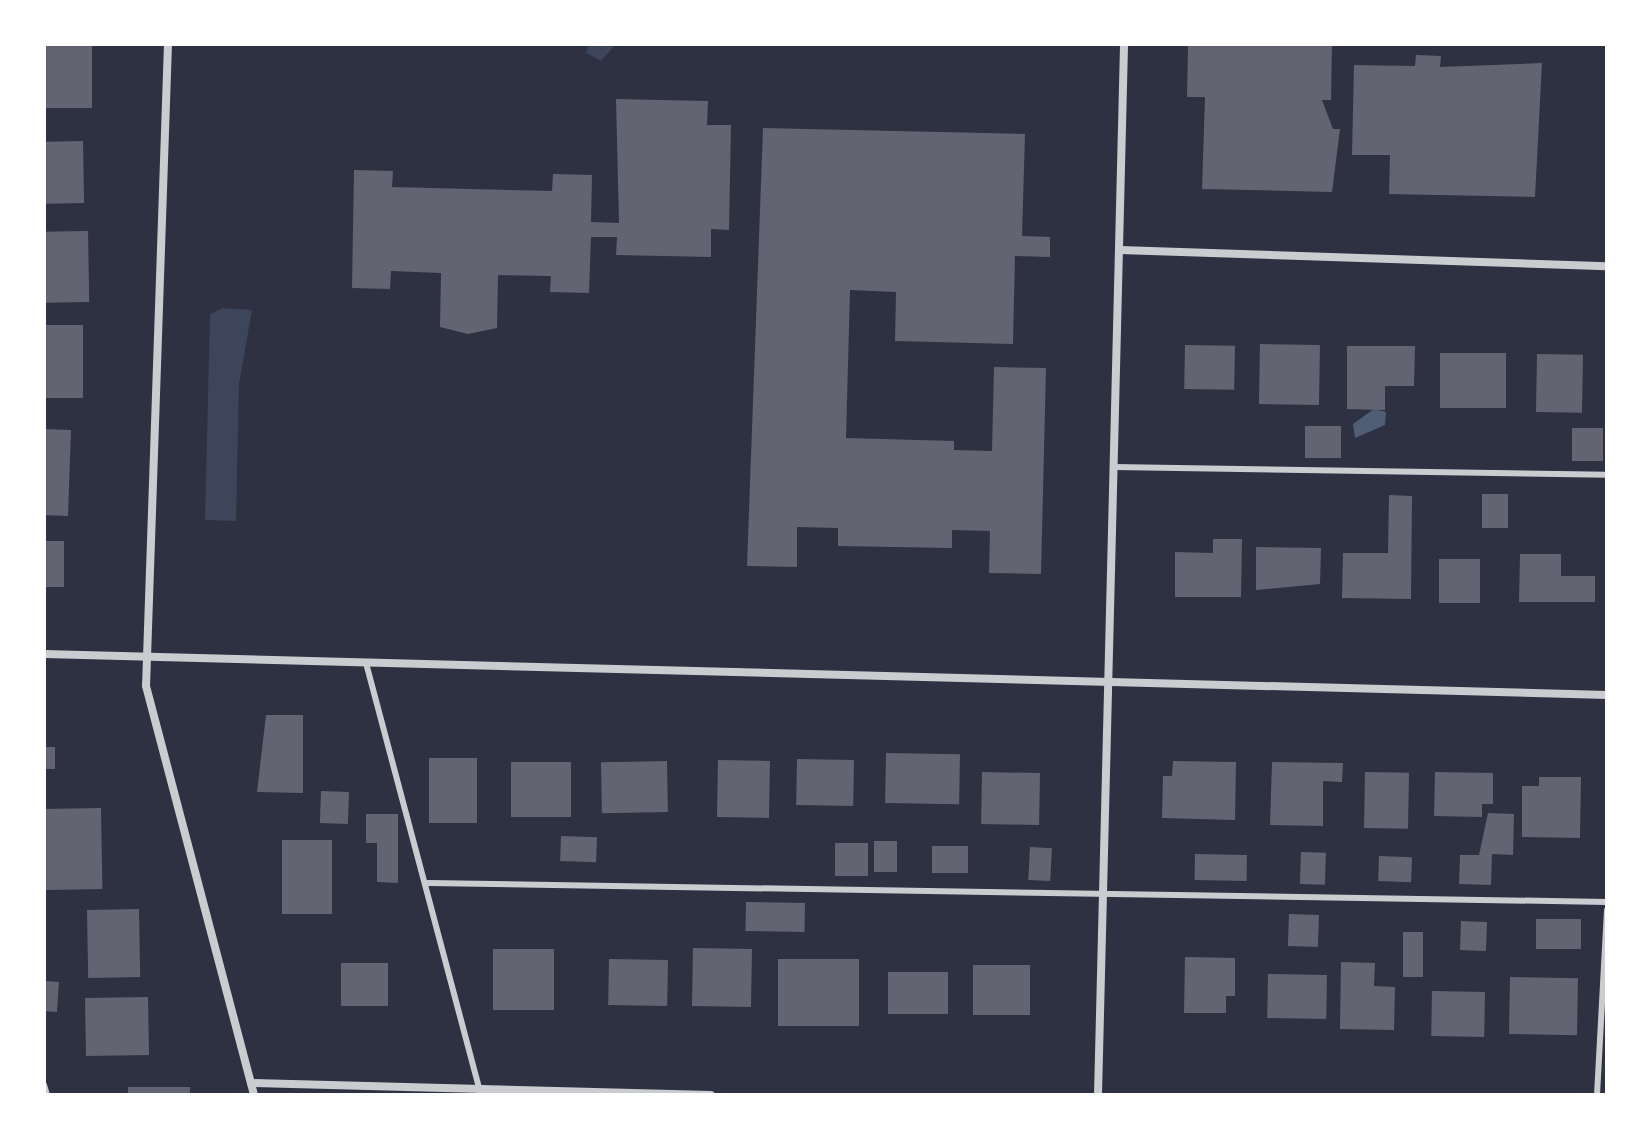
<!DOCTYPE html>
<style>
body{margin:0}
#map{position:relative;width:1651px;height:1139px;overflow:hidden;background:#2d3142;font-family:Bitter,serif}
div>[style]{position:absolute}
.green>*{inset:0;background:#3c4559}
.water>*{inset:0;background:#4f5d75}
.building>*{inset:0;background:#626471;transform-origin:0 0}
.service>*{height:6px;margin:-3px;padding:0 3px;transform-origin:3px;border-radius:3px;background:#caccd0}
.minor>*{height:8px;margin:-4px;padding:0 4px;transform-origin:4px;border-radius:4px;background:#caccd0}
span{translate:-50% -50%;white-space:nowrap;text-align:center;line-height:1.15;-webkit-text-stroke:6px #fff;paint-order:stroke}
.frame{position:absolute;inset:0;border:46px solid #fff;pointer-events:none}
</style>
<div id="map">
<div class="green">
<i style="clip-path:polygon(589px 44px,616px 44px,601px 61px,586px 53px)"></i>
<i style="clip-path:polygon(223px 308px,252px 310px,239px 384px,236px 521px,205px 520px,210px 314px)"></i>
</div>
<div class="water">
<i style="clip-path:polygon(1374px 409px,1386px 412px,1385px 425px,1355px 438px,1353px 424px)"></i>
</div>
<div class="building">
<i style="left:44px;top:44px;width:48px;height:64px"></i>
<i style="clip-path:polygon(1188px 44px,1332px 44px,1331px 100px,1322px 100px,1333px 129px,1340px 129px,1332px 192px,1202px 189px,1205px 97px,1187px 97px)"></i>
<i style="clip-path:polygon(1416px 55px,1441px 56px,1440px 67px,1542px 63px,1535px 197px,1389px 194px,1390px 155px,1352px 155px,1354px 65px,1415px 66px)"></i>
<i style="clip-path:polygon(616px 99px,708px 101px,707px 125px,731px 125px,729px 230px,711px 229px,711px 257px,616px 255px,617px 237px,591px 237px,589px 293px,550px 292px,551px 276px,498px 275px,497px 328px,468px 334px,440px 327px,441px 273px,391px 271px,390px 289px,352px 288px,354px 170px,393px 171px,392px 187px,552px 191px,553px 174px,592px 175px,591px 222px,619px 223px)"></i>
<i style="clip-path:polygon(763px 128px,1025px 134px,1022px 236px,1050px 237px,1050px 257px,1015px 256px,1013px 344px,895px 341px,896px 292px,850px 290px,846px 438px,954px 441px,954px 450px,992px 451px,994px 367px,1046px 368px,1041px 574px,989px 573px,990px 531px,952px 530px,952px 548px,838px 546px,838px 528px,797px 527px,797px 567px,747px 566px)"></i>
<i style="left:83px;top:141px;width:62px;height:39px;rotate:89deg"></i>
<i style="left:88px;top:231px;width:71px;height:44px;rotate:89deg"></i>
<i style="left:44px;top:325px;width:39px;height:73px"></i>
<i style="left:1260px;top:344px;width:60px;height:60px;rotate:1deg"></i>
<i style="left:1185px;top:345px;width:50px;height:44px;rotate:1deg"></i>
<i style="clip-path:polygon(1347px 346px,1415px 346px,1414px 386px,1385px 386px,1385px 410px,1347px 409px)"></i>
<i style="left:1440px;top:353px;width:66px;height:55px"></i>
<i style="left:1537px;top:354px;width:46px;height:58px;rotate:1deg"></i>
<i style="left:1305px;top:426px;width:36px;height:32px"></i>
<i style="left:1572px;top:428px;width:31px;height:33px"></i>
<i style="left:44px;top:429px;width:27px;height:86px;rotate:2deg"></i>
<i style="left:1482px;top:494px;width:26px;height:34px"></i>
<i style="clip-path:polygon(1389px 495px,1412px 496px,1411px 599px,1342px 598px,1343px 553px,1388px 553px)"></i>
<i style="clip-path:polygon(1213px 539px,1242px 539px,1241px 597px,1175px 597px,1175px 552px,1213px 553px)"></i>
<i style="left:44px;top:541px;width:20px;height:46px"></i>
<i style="clip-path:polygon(1256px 547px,1321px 548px,1320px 584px,1256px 590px)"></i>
<i style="clip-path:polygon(1520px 554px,1561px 554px,1561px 576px,1595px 576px,1595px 602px,1519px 602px)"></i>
<i style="left:1439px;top:559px;width:41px;height:44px"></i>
<i style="clip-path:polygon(266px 715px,303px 715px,303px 793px,257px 792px)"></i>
<i style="left:44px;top:747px;width:11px;height:22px"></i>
<i style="left:886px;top:753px;width:74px;height:50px;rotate:1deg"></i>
<i style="left:429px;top:758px;width:48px;height:65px"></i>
<i style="left:797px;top:759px;width:57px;height:46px;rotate:1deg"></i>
<i style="left:718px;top:760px;width:52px;height:57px;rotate:1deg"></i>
<i style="left:667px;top:761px;width:51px;height:66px;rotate:89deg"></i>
<i style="clip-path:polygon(1173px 761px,1236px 762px,1235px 820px,1162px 818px,1163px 776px,1172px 776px)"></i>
<i style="left:511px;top:762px;width:60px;height:55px"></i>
<i style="clip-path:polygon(1272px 762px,1343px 763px,1342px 782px,1323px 781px,1323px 826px,1270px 825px)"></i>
<i style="left:982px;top:772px;width:58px;height:52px;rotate:1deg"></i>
<i style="left:1365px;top:772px;width:44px;height:56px;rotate:1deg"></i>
<i style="clip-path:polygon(1435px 772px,1493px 773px,1493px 804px,1482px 804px,1482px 817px,1434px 816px)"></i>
<i style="clip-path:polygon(1539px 777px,1581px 777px,1580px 838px,1522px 837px,1522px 786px,1539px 786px)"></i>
<i style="left:321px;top:791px;width:28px;height:32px;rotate:2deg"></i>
<i style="left:101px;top:808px;width:81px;height:57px;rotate:89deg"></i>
<i style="clip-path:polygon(1488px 813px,1514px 814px,1513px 855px,1492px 854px,1491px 885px,1459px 884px,1460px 855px,1479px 855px)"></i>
<i style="clip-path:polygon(366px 814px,398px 814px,398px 883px,377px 882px,377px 843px,366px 843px)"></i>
<i style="left:561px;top:836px;width:36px;height:25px;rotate:2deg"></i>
<i style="left:282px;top:840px;width:50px;height:74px"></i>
<i style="left:874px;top:841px;width:23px;height:31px"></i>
<i style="left:835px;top:843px;width:33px;height:33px"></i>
<i style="left:932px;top:846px;width:36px;height:27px"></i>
<i style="left:1030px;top:847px;width:22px;height:33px;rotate:3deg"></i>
<i style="left:1301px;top:852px;width:25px;height:32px;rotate:2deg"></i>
<i style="left:1195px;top:854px;width:52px;height:26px;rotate:1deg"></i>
<i style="left:1379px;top:856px;width:33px;height:25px;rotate:2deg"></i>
<i style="left:746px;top:902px;width:59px;height:29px;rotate:1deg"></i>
<i style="left:139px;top:909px;width:68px;height:52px;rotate:89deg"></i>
<i style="left:1289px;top:914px;width:30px;height:32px;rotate:2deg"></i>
<i style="left:1536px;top:919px;width:45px;height:30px"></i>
<i style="left:1461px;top:921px;width:26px;height:29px;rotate:2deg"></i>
<i style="left:1403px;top:932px;width:20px;height:45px"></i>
<i style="left:693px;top:948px;width:59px;height:58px;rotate:1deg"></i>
<i style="left:493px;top:949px;width:61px;height:61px"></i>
<i style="clip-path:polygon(1185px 957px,1235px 958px,1235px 996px,1226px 996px,1226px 1013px,1184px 1013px)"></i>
<i style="left:609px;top:959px;width:59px;height:46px;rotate:1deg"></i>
<i style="left:778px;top:959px;width:81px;height:67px"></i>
<i style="clip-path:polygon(1341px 962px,1375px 963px,1374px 986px,1395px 987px,1394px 1030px,1340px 1029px)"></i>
<i style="left:341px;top:963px;width:47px;height:43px"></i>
<i style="left:973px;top:965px;width:57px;height:50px"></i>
<i style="left:888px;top:972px;width:60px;height:42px"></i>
<i style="left:1268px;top:974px;width:59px;height:44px;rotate:1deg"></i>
<i style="left:1510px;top:977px;width:68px;height:57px;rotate:1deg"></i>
<i style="left:44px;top:981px;width:15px;height:30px;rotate:4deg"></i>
<i style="left:1432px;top:991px;width:53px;height:45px;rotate:1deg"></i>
<i style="left:148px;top:997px;width:58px;height:63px;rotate:89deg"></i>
<i style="left:190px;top:1087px;width:8px;height:62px;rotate:90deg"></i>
</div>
<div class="service">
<i style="left:1114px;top:467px;width:493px;rotate:0.9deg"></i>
<i style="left:366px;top:663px;width:447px;rotate:75.1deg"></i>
<i style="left:428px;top:883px;width:1179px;rotate:0.92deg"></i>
<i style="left:44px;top:1085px;width:10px;rotate:73deg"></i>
<i style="left:1597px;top:1095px;width:185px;rotate:-86.9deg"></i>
</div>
<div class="minor">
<i style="left:168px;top:44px;width:642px;rotate:91.96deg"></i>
<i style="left:146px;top:686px;width:423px;rotate:75.2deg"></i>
<i style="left:1120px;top:250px;width:487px;rotate:1.9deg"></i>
<i style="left:44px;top:654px;width:1564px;rotate:1.5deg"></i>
<i style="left:251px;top:1083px;width:460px;rotate:1.5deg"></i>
<i style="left:1098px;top:1095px;width:1051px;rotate:-88.58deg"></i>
</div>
<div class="frame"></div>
</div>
